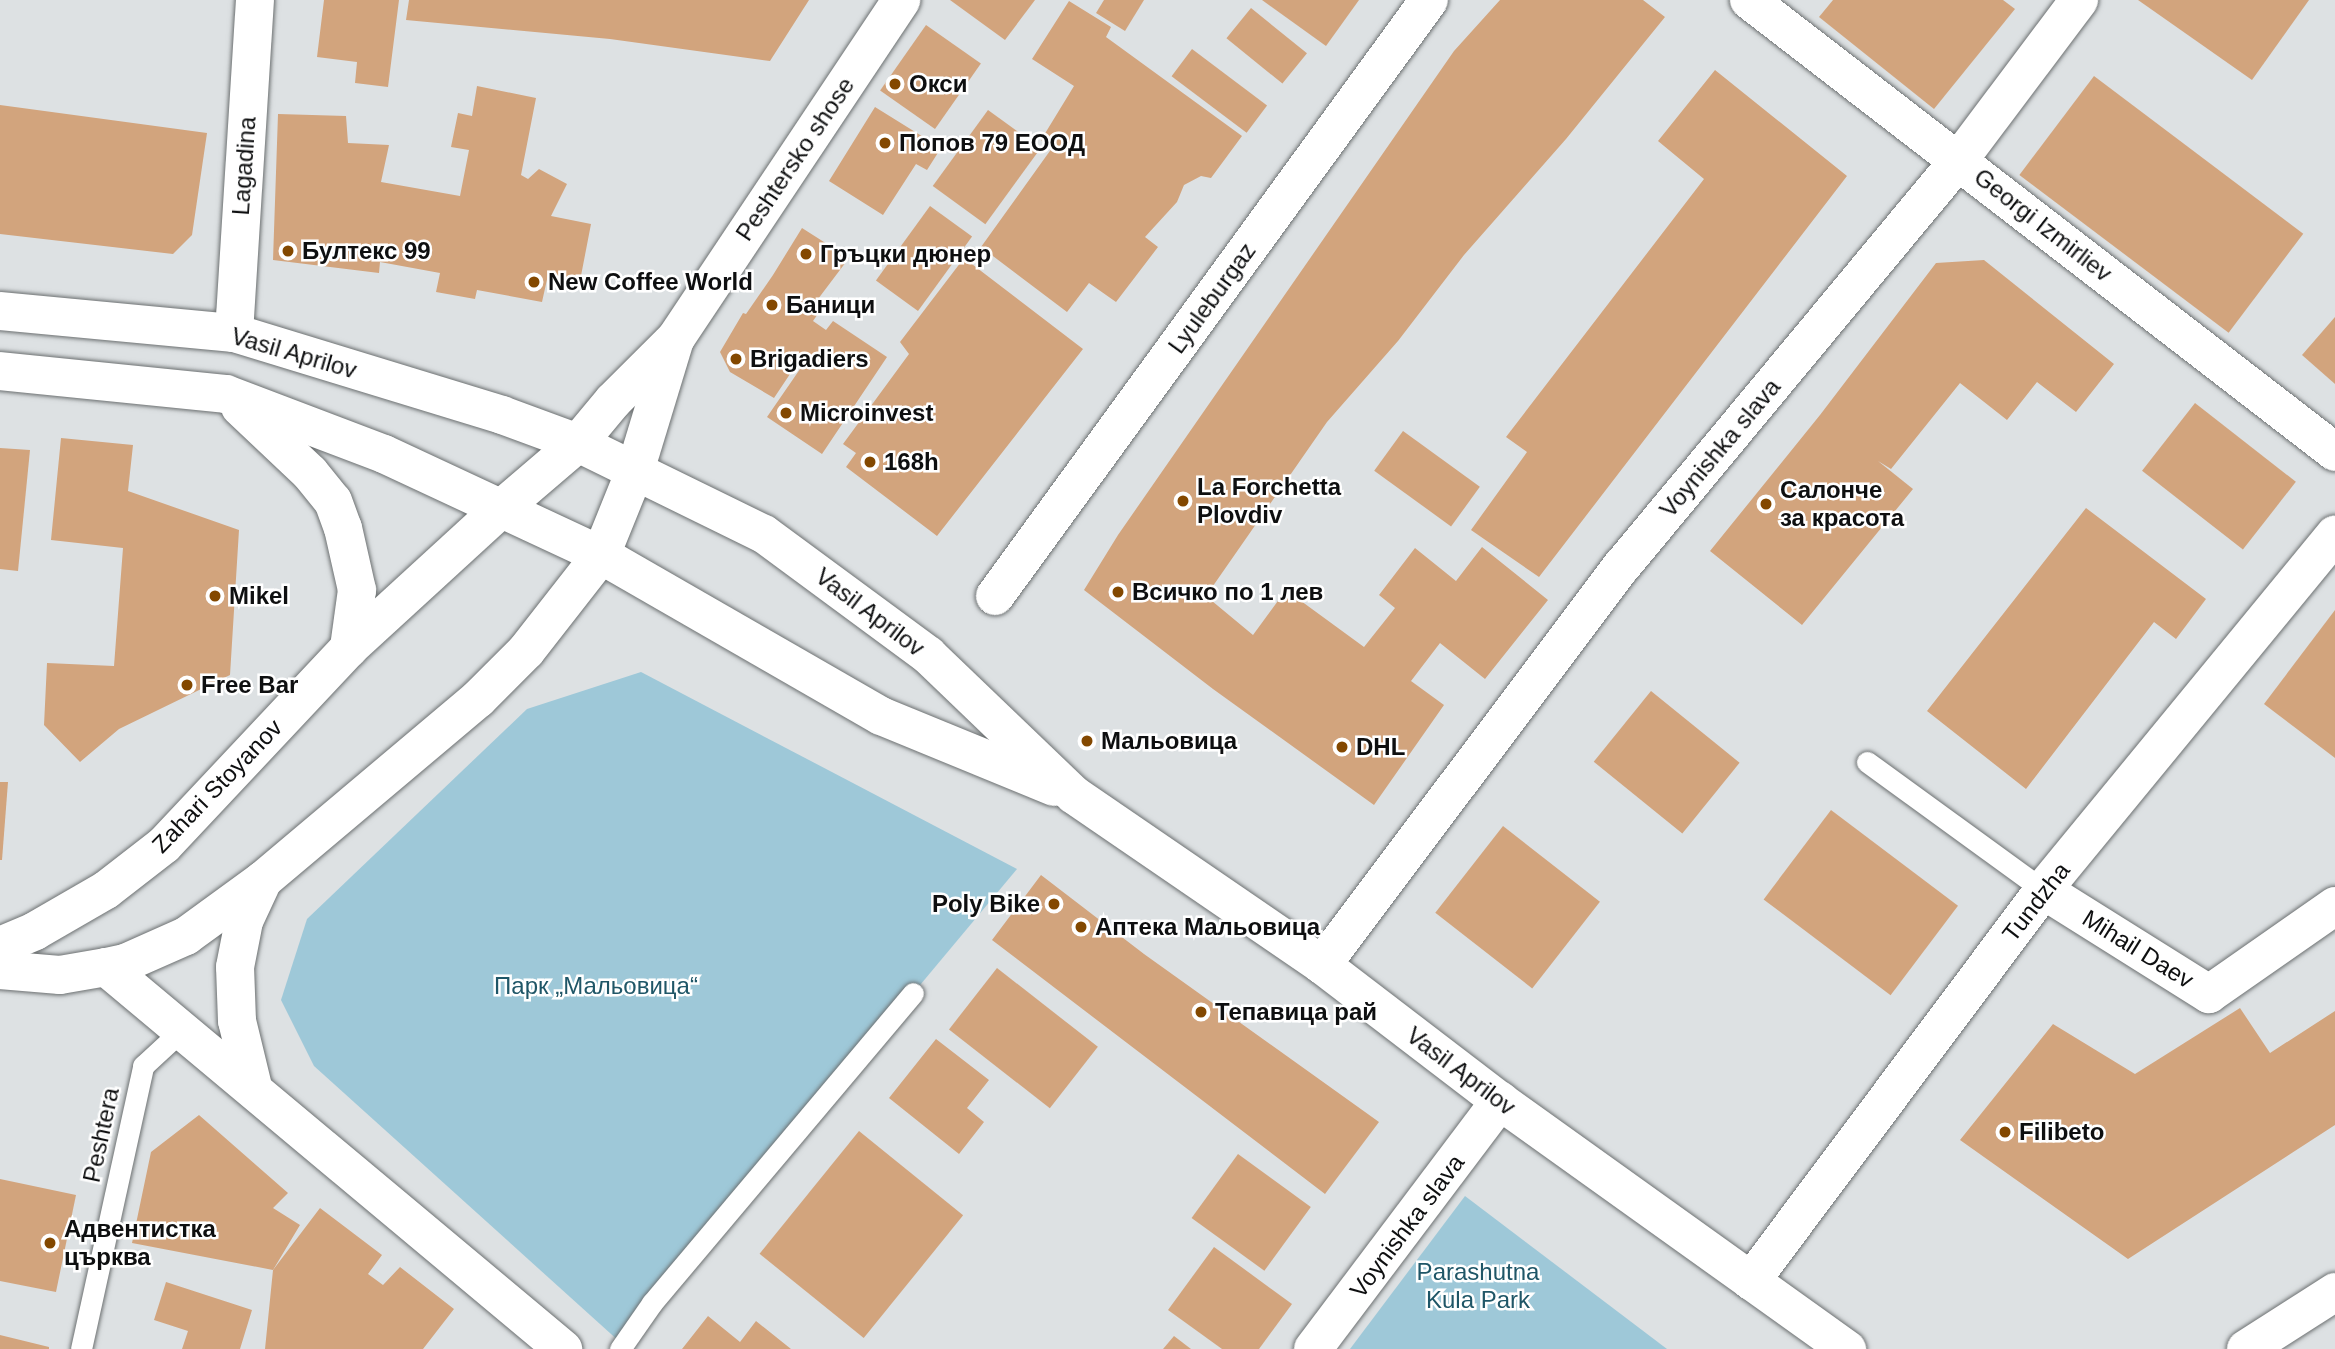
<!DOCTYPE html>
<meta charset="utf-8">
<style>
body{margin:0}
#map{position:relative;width:2335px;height:1349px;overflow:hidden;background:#dde1e3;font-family:Helvetica,sans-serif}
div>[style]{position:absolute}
.green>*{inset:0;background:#9ec8d8}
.building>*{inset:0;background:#d2a47d;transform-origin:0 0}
.roads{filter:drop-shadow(0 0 2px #6c7071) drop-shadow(0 0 2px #6c7071)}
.service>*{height:21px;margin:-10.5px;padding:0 10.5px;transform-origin:10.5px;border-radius:10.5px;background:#fff}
.minor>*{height:38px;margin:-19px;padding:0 19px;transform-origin:19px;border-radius:19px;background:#fff}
.tertiary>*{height:38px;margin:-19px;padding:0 19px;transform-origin:19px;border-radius:19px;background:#fff}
.secondary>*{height:38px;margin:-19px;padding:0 19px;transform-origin:19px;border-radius:19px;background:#fff}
.dots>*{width:19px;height:19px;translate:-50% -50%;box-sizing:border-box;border:4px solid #fff;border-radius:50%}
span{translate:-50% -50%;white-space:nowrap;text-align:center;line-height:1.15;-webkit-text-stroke:5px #fff;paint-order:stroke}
.poi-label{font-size:24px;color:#0e0f10;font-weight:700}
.left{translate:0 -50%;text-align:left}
.right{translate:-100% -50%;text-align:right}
.street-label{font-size:24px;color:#0e0f10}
.park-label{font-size:24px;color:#1f5667}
</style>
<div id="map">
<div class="green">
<i style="clip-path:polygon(641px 672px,1017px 869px,621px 1343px,314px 1066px,281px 1000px,307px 919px,527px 709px)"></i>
<i style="clip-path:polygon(1465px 1196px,1667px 1349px,1350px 1349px)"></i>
</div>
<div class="building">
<i style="clip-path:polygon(324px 0,399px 0,388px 87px,355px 83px,357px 62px,317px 57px)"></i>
<i style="clip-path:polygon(409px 0,809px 0,770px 61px,610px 39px,406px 20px)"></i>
<i style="clip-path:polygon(950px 0,1035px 0,1005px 40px)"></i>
<i style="clip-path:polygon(1104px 0,1144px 0,1125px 31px,1096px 13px)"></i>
<i style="clip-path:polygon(1262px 0,1359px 0,1326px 46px)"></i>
<i style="clip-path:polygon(1500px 0,1643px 0,1665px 17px,1566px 139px,1464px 255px,1398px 341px,1327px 422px,1206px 596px,1253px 635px,1286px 590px,1364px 647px,1395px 608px,1379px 595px,1415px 548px,1456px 581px,1482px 547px,1548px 600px,1485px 679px,1440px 643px,1411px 681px,1444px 705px,1374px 805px,1213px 689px,1084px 590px,1118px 535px,1454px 51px)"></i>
<i style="clip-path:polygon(1833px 0,2003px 0,2015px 9px,1934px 109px,1819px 17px)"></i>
<i style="clip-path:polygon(2138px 0,2309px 0,2252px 80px)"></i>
<i style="clip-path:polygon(1069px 1px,1111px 27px,1106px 37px,1242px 136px,1211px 178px,1201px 176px,1184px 185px,1177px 202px,1145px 237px,1158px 247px,1116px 302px,1089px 283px,1067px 312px,981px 247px,1052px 148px,1041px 140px,1074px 86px,1032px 59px)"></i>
<i style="left:1251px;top:8px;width:72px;height:39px;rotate:39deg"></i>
<i style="left:926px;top:25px;width:67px;height:80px;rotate:35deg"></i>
<i style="left:1192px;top:49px;width:94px;height:34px;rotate:37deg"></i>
<i style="clip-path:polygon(1715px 70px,1847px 176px,1539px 577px,1471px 530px,1527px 452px,1506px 437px,1704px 179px,1658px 141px)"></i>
<i style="left:2094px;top:76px;width:262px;height:124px;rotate:37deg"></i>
<i style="clip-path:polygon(477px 86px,536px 98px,521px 175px,528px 179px,539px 169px,567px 184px,551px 216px,591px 224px,580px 281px,548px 275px,542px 302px,477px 290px,475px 299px,436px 292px,440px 273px,380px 262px,379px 273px,273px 260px,278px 114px,346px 116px,348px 143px,389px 145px,381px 182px,460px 196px,469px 150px,451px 147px,458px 113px,472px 116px)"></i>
<i style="clip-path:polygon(0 105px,207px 133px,192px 235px,173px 254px,0 234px)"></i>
<i style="clip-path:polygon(875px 107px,941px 148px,927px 170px,916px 164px,883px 215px,829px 181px)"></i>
<i style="left:988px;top:110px;width:65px;height:94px;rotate:36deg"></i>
<i style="left:930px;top:206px;width:52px;height:92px;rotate:36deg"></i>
<i style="clip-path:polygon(802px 228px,849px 258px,815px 303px,822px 308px,813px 321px,826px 330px,833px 321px,887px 357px,822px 454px,767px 417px,809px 356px,804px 353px,774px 398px,730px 372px,720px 352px,743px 313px,746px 314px,773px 275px)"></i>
<i style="clip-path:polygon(964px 258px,1083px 349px,937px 536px,846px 467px,856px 453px,843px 444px,909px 354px,900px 342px)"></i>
<i style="clip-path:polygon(1984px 260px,2114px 364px,2076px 412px,2037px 382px,2007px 420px,1960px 383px,1891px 469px,1878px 461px,1913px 489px,1802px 625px,1710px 551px,1820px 415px,1936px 263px)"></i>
<i style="clip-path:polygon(2335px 317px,2335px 384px,2302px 355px)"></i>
<i style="left:2195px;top:403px;width:128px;height:86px;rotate:38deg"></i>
<i style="left:1403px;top:431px;width:95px;height:49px;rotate:36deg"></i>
<i style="clip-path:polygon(61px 438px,133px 445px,128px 491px,239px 530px,230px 675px,119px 729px,80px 762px,44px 725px,47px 663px,114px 666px,123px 548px,51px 540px)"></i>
<i style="clip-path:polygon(0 448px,30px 450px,18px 571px,0 569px)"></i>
<i style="clip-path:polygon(2086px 508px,2206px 599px,2176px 639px,2154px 622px,2026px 789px,1927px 711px)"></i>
<i style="clip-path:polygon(2335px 610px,2335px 758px,2264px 704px)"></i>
<i style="left:1651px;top:691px;width:114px;height:91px;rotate:39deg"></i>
<i style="clip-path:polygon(0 782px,8px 782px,2px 860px,0 860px)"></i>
<i style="left:1831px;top:810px;width:159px;height:112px;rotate:37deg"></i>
<i style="left:1503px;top:826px;width:123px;height:110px;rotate:38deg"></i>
<i style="clip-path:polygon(1041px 875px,1144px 954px,1379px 1122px,1325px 1194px,992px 940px)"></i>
<i style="left:997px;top:968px;width:128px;height:78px;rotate:38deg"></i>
<i style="clip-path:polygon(2240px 1008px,2270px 1053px,2335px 1011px,2335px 1125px,2128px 1259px,1960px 1140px,2053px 1024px,2135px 1074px)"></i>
<i style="clip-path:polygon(936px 1039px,989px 1080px,967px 1108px,984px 1122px,959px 1154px,889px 1098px)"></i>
<i style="clip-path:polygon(199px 1115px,288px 1193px,273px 1208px,300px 1225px,273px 1270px,132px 1243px,151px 1152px)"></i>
<i style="left:859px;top:1131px;width:134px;height:158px;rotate:39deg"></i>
<i style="left:1238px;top:1154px;width:90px;height:79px;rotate:36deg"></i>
<i style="clip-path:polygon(0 1179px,76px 1195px,56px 1292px,0 1281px)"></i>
<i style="clip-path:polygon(320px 1208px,382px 1255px,368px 1274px,383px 1285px,400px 1267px,454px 1309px,423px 1349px,265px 1349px,273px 1270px)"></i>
<i style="clip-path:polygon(1214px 1247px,1292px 1304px,1259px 1349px,1222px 1349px,1168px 1310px)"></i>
<i style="clip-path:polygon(166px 1282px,252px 1310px,240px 1349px,182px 1349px,188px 1331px,154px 1320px)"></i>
<i style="clip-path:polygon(708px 1316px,740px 1342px,756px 1321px,791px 1349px,682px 1349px)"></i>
<i style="clip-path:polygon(0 1335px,49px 1347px,49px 1349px,0 1349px)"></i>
<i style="clip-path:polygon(1174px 1336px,1191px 1349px,1163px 1349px)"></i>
</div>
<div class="roads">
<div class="service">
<i style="left:1867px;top:762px;width:218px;rotate:36deg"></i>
<i style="left:81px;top:1349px;width:290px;rotate:-77.6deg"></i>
<i style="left:143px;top:1066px;width:53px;rotate:-42.7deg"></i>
<i style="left:620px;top:1349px;width:56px;rotate:-55.2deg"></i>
<i style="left:652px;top:1303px;width:405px;rotate:-49.9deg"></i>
</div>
<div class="minor">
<i style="left:1749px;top:0;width:740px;rotate:37.64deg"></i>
<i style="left:234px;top:333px;width:334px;rotate:-86.4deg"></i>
<i style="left:995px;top:596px;width:737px;rotate:-53.94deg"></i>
<i style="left:2043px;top:890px;width:196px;rotate:32.1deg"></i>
<i style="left:2209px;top:994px;width:154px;rotate:-34.9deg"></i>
<i style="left:1322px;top:965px;width:499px;rotate:-53.1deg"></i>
<i style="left:1622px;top:566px;width:528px;rotate:-50.31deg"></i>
<i style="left:1959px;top:160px;width:200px;rotate:-53.1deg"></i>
<i style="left:106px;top:967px;width:596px;rotate:39.89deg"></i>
<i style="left:1751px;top:1281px;width:488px;rotate:-53.2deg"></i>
<i style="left:2043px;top:890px;width:460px;rotate:-50.6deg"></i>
<i style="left:1313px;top:1349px;width:311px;rotate:-53deg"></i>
</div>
<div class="tertiary">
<i style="left:0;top:946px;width:38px;rotate:-23deg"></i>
<i style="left:35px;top:931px;width:82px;rotate:-30deg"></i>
<i style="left:106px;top:890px;width:73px;rotate:-37.8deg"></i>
<i style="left:164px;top:845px;width:270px;rotate:-46.8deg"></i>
<i style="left:349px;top:648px;width:207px;rotate:-42.5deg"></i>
<i style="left:0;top:970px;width:60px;rotate:4.8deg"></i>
<i style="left:60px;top:975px;width:47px;rotate:-9.9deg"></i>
<i style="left:106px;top:967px;width:19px;rotate:-12deg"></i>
<i style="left:125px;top:963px;width:67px;rotate:-23.9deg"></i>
<i style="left:186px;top:936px;width:95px;rotate:-36deg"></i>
<i style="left:263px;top:880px;width:281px;rotate:-40.1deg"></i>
<i style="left:478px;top:699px;width:68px;rotate:-45deg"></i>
<i style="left:526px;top:651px;width:122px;rotate:-52deg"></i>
<i style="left:253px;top:1087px;width:68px;rotate:-103.6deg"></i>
<i style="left:237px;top:1021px;width:54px;rotate:-92.1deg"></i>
<i style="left:235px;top:967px;width:47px;rotate:-78.9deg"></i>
<i style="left:244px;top:921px;width:45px;rotate:-65.1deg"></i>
<i style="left:2246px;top:1349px;width:106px;rotate:-32.6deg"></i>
</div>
<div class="secondary">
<i style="left:0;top:311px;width:235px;rotate:5.4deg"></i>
<i style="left:234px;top:333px;width:280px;rotate:17deg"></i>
<i style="left:502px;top:415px;width:81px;rotate:20.2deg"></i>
<i style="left:578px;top:443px;width:207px;rotate:26.1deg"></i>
<i style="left:764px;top:534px;width:204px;rotate:36.4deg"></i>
<i style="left:928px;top:655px;width:202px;rotate:43.8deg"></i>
<i style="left:1074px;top:795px;width:301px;rotate:34.4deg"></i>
<i style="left:1322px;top:965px;width:224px;rotate:37.4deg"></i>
<i style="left:1500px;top:1101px;width:427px;rotate:35.6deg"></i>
<i style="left:0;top:371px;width:227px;rotate:5.8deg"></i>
<i style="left:226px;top:394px;width:169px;rotate:20.8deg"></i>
<i style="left:384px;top:454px;width:239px;rotate:25deg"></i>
<i style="left:601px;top:555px;width:323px;rotate:29.9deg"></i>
<i style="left:881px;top:716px;width:187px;rotate:22.3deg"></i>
<i style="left:240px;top:407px;width:96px;rotate:43.3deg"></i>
<i style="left:310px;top:473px;width:36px;rotate:51deg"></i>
<i style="left:333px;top:501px;width:29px;rotate:70deg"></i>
<i style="left:343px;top:528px;width:64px;rotate:77.3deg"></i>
<i style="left:357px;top:590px;width:59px;rotate:97.9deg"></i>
<i style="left:502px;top:508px;width:100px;rotate:-40.5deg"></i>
<i style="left:578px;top:443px;width:55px;rotate:-50.2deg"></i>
<i style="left:613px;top:401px;width:89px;rotate:-45deg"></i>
<i style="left:676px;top:338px;width:406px;rotate:-56.3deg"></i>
<i style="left:601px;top:555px;width:91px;rotate:-68deg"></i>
<i style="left:635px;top:471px;width:134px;rotate:-73.1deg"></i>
</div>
</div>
<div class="dots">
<i style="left:895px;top:84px;background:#834800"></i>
<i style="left:885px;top:143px;background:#834800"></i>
<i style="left:288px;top:251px;background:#834800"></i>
<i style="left:806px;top:254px;background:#834800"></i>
<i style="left:534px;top:282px;background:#834800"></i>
<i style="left:772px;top:305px;background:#834800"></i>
<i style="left:736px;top:359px;background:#834800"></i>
<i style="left:786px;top:413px;background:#834800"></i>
<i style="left:870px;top:462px;background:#834800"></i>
<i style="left:1183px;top:501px;background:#834800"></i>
<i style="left:1766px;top:504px;background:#834800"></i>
<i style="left:1118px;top:592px;background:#834800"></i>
<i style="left:215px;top:596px;background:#834800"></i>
<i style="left:187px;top:685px;background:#834800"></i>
<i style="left:1087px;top:741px;background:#834800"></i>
<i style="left:1342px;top:747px;background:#834800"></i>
<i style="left:1054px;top:904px;background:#834800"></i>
<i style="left:1081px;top:927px;background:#834800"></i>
<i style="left:1201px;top:1012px;background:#834800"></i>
<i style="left:2005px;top:1132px;background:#834800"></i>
<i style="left:50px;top:1243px;background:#834800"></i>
</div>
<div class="poi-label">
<span class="left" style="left:909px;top:84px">Окси</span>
<span class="left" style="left:899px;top:143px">Попов 79 ЕООД</span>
<span class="left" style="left:302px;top:251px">Бултекс 99</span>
<span class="left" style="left:820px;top:254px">Гръцки дюнер</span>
<span class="left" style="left:548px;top:282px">New Coffee World</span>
<span class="left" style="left:786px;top:305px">Баници</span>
<span class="left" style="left:750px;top:359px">Brigadiers</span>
<span class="left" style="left:800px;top:413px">Microinvest</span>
<span class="left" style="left:884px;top:462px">168h</span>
<span class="left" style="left:1197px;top:501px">La Forchetta<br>Plovdiv</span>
<span class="left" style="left:1780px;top:504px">Салонче<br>за красота</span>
<span class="left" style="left:1132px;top:592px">Всичко по 1 лев</span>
<span class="left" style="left:229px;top:596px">Mikel</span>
<span class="left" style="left:201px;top:685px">Free Bar</span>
<span class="left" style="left:1101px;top:741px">Мальовица</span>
<span class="left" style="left:1356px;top:747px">DHL</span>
<span class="right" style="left:1040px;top:904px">Poly Bike</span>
<span class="left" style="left:1095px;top:927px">Аптека Мальовица</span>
<span class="left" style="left:1215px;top:1012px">Тепавица рай</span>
<span class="left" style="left:2019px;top:1132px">Filibeto</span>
<span class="left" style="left:64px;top:1243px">Адвентистка<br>църква</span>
</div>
<div class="street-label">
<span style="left:795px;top:159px;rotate:-56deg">Peshtersko shose</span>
<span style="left:244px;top:166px;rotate:-86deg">Lagadina</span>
<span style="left:2043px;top:225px;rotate:38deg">Georgi Izmirliev</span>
<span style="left:1212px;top:298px;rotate:-54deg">Lyuleburgaz</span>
<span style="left:294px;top:353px;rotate:16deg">Vasil Aprilov</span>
<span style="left:1720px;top:448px;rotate:-50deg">Voynishka slava</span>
<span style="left:870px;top:612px;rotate:37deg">Vasil Aprilov</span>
<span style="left:217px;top:786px;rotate:-46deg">Zahari Stoyanov</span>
<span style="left:2036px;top:902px;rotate:-52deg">Tundzha</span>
<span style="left:2138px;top:949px;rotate:32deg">Mihail Daev</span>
<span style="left:1461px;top:1071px;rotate:37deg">Vasil Aprilov</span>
<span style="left:101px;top:1135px;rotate:-78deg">Peshtera</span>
<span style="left:1407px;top:1226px;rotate:-53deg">Voynishka slava</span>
</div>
<div class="park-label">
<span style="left:596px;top:986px">Парк „Мальовица“</span>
<span style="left:1478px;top:1286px">Parashutna<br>Kula Park</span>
</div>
</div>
